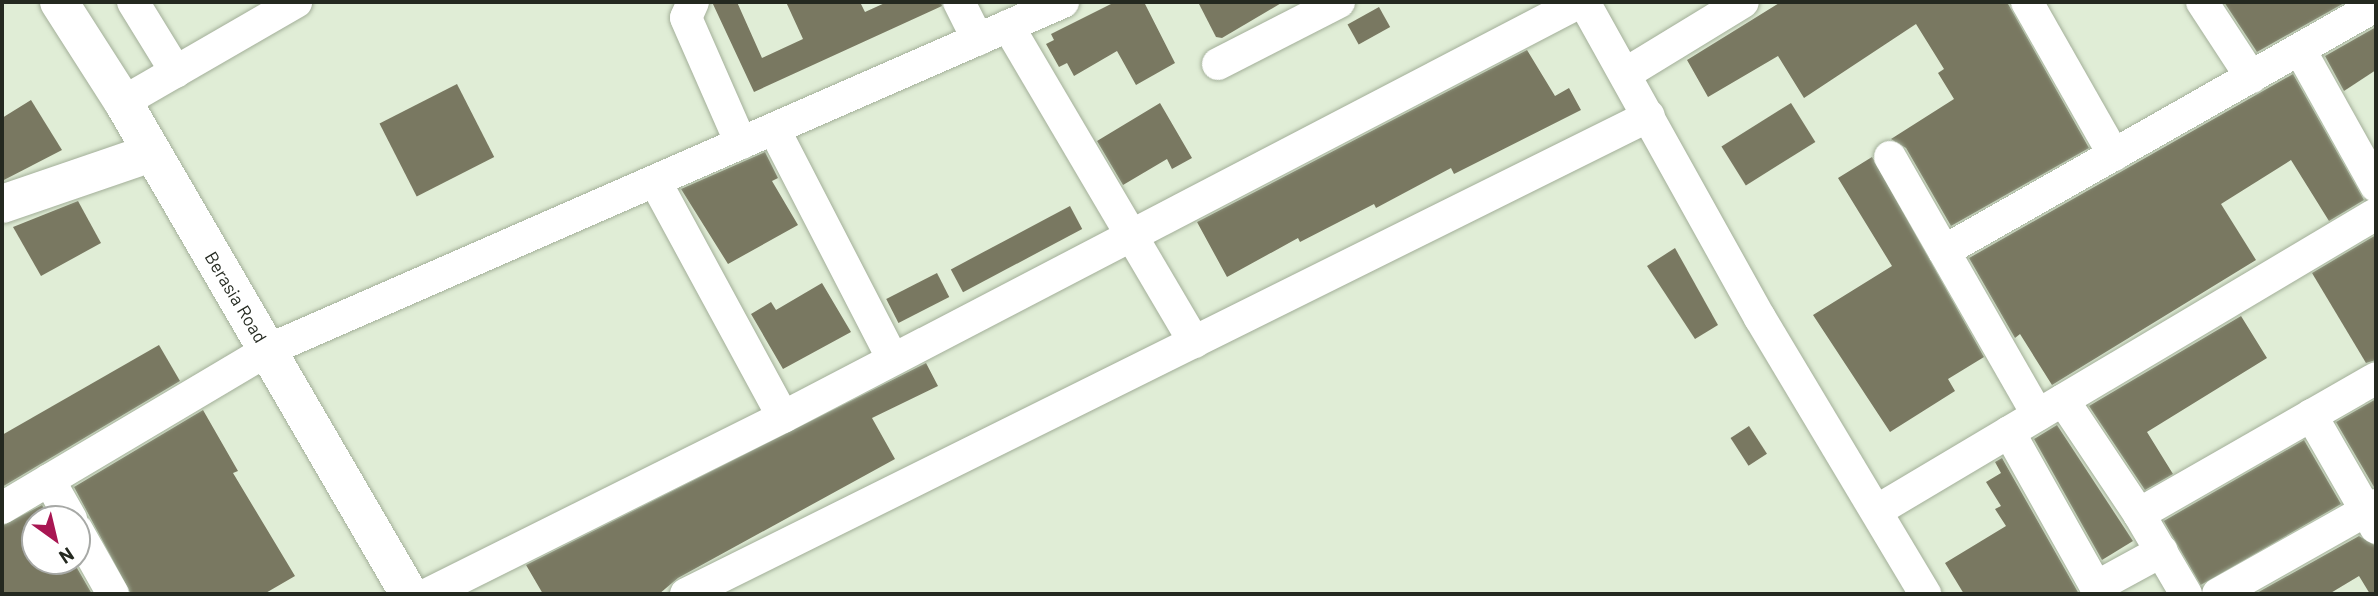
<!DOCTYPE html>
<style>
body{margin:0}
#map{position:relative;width:2378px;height:596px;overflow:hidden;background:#e0edd6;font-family:Barlow,sans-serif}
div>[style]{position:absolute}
.building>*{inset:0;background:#797861;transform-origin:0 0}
.roads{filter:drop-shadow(0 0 2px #a3af99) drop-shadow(0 0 2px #a3af99)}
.street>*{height:32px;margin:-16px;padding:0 16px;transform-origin:16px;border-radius:16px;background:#fff}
.secondary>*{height:38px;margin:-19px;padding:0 19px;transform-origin:19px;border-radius:19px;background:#fff}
.primary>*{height:38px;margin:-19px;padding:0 19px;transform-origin:19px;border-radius:19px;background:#fff}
span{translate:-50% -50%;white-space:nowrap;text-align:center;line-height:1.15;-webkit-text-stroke:7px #fff;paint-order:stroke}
.street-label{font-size:18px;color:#242920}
.frame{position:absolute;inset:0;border:4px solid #242920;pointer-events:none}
.north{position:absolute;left:21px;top:505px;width:70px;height:70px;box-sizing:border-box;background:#fff;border:2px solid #a7a9a6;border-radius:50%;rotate:146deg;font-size:19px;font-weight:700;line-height:28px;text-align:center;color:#242920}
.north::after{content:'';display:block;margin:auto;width:24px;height:32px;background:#a81652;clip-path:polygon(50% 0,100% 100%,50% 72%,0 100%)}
</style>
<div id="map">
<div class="building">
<i style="clip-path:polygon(712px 2px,737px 2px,762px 58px,803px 39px,786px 2px,860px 2px,865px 12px,887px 2px,941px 2px,942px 6px,754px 92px)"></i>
<i style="clip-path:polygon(1115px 2px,1144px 2px,1175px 63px,1136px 85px,1117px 51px,1074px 76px,1067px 63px,1059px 67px,1046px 44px,1054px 40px,1051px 34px)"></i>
<i style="clip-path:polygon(1198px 2px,1283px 2px,1222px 38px,1216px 37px)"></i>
<i style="clip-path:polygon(1781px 2px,2007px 2px,2089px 148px,1951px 226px,1906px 148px,1891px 139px,1954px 99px,1938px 73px,1944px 69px,1916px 24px,1804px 98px,1778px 56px,1708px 97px,1687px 60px)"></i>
<i style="clip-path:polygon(2224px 2px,2346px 2px,2257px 52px)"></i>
<i style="left:1379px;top:7px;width:23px;height:36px;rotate:61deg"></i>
<i style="clip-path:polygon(2376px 27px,2376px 70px,2344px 91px,2325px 56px)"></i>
<i style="clip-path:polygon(1527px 50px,1555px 96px,1569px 88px,1581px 110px,1454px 174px,1451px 168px,1376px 208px,1374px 204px,1300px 242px,1298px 238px,1227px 277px,1197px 222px)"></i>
<i style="clip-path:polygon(2293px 74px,2364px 200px,2329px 221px,2291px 160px,2221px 204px,2256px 260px,2052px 385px,2020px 334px,2015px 338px,1969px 258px)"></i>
<i style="left:457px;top:84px;width:82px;height:87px;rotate:63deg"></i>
<i style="clip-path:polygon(31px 100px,62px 150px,2px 181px,2px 118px)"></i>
<i style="clip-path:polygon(1160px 103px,1192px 158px,1172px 169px,1167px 159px,1123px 185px,1097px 141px)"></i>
<i style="left:1791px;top:103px;width:46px;height:82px;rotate:58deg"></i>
<i style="clip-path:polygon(765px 152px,778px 178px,772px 181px,798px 225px,728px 264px,681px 189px)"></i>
<i style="clip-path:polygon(1872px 157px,1984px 357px,1948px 379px,1955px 391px,1890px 432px,1813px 315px,1892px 266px,1838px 178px)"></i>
<i style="clip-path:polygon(78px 201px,101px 243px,41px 276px,13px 227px)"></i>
<i style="left:1070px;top:206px;width:26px;height:135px;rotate:62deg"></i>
<i style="clip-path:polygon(2376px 235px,2376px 360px,2366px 363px,2312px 273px)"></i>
<i style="clip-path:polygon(1675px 248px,1718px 325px,1695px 339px,1647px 266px)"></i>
<i style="left:937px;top:273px;width:27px;height:57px;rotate:63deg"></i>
<i style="clip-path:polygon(822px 283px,851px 332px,783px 369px,751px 314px,771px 302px,776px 310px)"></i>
<i style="clip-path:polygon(2241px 316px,2267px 358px,2147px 432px,2173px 474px,2145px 490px,2089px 406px)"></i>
<i style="clip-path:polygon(159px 345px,180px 381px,2px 487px,2px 435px)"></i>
<i style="clip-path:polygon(926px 363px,938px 386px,872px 418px,895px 459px,678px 578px,659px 594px,543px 594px,526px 565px)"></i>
<i style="clip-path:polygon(2376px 399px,2376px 487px,2374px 487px,2336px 422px)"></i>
<i style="clip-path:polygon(203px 410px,238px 471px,233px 473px,295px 576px,264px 594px,131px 594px,74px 487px)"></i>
<i style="clip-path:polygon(2057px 425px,2133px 541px,2102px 560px,2034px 439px)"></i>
<i style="left:1749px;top:426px;width:33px;height:22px;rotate:57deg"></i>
<i style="left:2304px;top:440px;width:74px;height:162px;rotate:60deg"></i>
<i style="clip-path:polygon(2002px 458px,2079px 594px,1964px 594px,1945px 563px,2006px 526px,1995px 509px,2001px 506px,1986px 482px,2001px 473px,1995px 462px)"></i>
<i style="clip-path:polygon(42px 505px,50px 519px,35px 519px,35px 561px,73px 561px,92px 594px,2px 594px,2px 526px)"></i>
<i style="clip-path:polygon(2359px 536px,2376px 546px,2376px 594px,2370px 594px,2359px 576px,2329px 594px,2255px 594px)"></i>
</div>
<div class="roads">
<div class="street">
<i style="left:133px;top:2px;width:82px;rotate:58.4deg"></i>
<i style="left:693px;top:2px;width:17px;rotate:114deg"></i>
<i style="left:686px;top:18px;width:137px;rotate:66.3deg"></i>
<i style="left:959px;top:2px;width:42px;rotate:63.4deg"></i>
<i style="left:1584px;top:2px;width:362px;rotate:60.9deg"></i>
<i style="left:1760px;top:318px;width:322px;rotate:59.1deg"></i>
<i style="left:2027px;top:2px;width:176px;rotate:60.4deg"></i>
<i style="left:2202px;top:2px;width:90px;rotate:56.8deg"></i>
<i style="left:1008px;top:26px;width:367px;rotate:59.5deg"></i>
<i style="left:2300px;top:50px;width:156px;rotate:60.8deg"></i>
<i style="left:1218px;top:64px;width:136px;rotate:-27.1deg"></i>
<i style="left:1625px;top:74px;width:138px;rotate:-31.4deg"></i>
<i style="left:123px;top:102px;width:200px;rotate:-30deg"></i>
<i style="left:774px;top:129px;width:258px;rotate:62.7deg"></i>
<i style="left:1890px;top:157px;width:297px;rotate:60.2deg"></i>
<i style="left:655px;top:181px;width:268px;rotate:61.5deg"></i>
<i style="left:1944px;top:251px;width:497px;rotate:-29.6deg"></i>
<i style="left:2063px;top:400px;width:137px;rotate:56.3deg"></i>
<i style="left:2139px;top:514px;width:93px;rotate:59.6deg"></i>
<i style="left:2311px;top:415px;width:130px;rotate:60.1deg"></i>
<i style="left:2009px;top:432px;width:186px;rotate:60.7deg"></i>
<i style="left:49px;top:480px;width:45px;rotate:60.6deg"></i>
<i style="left:2px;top:508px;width:309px;rotate:-30.7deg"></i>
<i style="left:268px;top:350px;width:868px;rotate:-23.64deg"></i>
<i style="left:1878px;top:510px;width:579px;rotate:-30.73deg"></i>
<i style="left:2139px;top:514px;width:273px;rotate:-29.8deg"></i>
<i style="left:77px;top:530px;width:73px;rotate:60.6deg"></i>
<i style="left:2096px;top:587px;width:75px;rotate:-28.6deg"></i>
<i style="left:428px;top:594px;width:397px;rotate:-26.5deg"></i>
<i style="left:783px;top:417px;width:899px;rotate:-27.51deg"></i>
<i style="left:686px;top:594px;width:1075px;rotate:-26.4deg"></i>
<i style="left:2218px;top:594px;width:181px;rotate:-29.4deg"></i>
</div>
<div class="secondary">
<i style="left:2px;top:204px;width:157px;rotate:-18.9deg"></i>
</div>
<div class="primary">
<i style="left:59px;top:2px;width:119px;rotate:57.4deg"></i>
<i style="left:123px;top:102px;width:569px;rotate:59.83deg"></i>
</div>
</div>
<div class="street-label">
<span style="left:236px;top:297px;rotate:59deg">Berasia Road</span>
</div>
<div class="frame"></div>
<div class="north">N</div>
</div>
